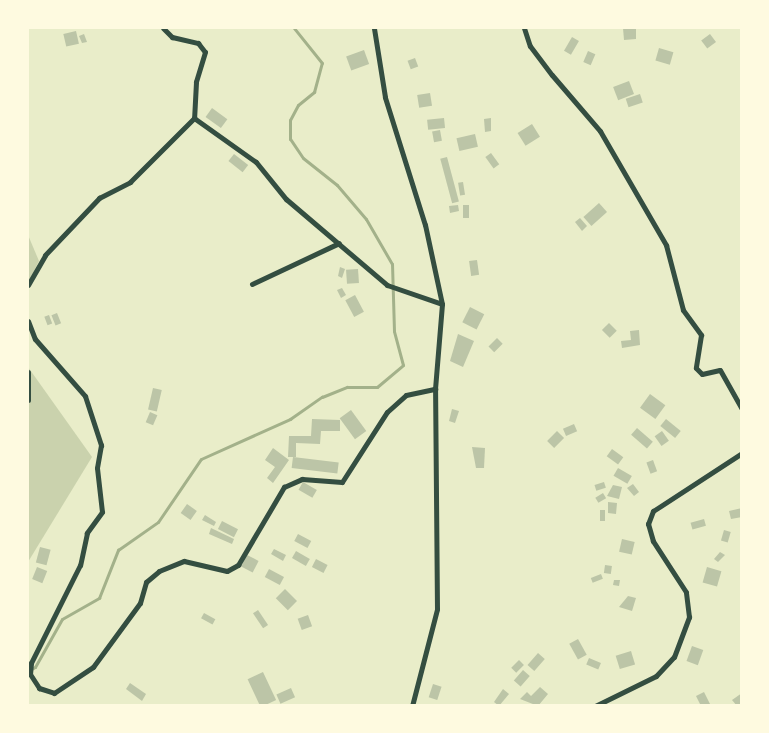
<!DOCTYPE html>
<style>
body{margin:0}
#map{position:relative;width:769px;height:733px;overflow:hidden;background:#e9edc9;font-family:"Space Grotesk",sans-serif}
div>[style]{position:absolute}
.green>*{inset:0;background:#cad2ad}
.stream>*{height:3px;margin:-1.5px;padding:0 1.5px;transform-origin:1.5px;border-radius:1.5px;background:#a3b18a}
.building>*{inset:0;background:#bcc5a7;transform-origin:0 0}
.minor>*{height:5px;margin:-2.5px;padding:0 2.5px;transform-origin:2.5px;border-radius:2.5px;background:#344e41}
span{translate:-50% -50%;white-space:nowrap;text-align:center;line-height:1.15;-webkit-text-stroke:5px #fefae0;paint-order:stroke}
.frame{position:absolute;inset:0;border:29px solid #fefae0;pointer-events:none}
</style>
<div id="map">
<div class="green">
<i style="clip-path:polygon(28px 235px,39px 261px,28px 283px)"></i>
<i style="clip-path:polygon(28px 367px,92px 457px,28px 562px)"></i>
</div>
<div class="stream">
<i style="left:28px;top:671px;width:8px;rotate:-30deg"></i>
<i style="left:35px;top:667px;width:55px;rotate:-60.6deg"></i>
<i style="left:62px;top:619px;width:43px;rotate:-29.6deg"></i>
<i style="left:99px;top:598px;width:52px;rotate:-68.4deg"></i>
<i style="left:118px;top:550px;width:49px;rotate:-35deg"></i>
<i style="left:158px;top:522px;width:76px;rotate:-55.7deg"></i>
<i style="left:201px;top:459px;width:98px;rotate:-24.2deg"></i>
<i style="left:290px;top:419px;width:39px;rotate:-35deg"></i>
<i style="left:322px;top:397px;width:27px;rotate:-22deg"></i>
<i style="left:347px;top:387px;width:30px"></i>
<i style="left:377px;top:387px;width:34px;rotate:-40deg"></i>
<i style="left:403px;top:365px;width:35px;rotate:-105deg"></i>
<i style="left:394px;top:331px;width:67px;rotate:-91.7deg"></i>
<i style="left:392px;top:264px;width:52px;rotate:-120deg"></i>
<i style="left:366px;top:219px;width:45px;rotate:-130.5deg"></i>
<i style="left:337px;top:185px;width:43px;rotate:-141.5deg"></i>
<i style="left:303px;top:158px;width:23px;rotate:-124deg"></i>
<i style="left:290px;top:139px;width:19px;rotate:-90deg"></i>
<i style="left:290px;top:120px;width:17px;rotate:-62deg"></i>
<i style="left:298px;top:105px;width:21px;rotate:-39deg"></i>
<i style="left:314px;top:92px;width:30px;rotate:-75deg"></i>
<i style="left:322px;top:63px;width:45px;rotate:-128.7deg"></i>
</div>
<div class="building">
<i style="clip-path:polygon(623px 28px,636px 28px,636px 39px,624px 40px)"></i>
<i style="left:76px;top:31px;width:13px;height:13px;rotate:77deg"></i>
<i style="clip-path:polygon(84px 34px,87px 42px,82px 43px,79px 36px)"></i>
<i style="left:710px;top:34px;width:10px;height:11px;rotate:53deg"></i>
<i style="left:572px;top:37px;width:8px;height:16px;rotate:30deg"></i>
<i style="left:659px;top:48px;width:15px;height:13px;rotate:16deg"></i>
<i style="left:364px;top:50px;width:15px;height:19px;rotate:70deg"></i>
<i style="left:588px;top:51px;width:8px;height:12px;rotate:23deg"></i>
<i style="left:415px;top:58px;width:9px;height:8px;rotate:69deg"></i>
<i style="left:629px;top:81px;width:14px;height:17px;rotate:69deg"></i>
<i style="left:430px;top:93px;width:13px;height:13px;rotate:81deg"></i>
<i style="left:640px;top:94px;width:9px;height:15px;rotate:72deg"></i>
<i style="left:212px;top:108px;width:19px;height:11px;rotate:36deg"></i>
<i style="left:444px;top:118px;width:10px;height:17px;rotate:84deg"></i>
<i style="clip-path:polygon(491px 118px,491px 131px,485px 132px,484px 119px)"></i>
<i style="left:532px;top:124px;width:15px;height:17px;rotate:58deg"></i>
<i style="left:440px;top:130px;width:11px;height:8px;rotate:80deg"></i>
<i style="left:475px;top:134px;width:13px;height:19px;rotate:77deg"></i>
<i style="left:491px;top:153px;width:14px;height:7px;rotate:54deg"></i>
<i style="left:234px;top:154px;width:18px;height:9px;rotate:38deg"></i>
<i style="left:447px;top:157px;width:46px;height:7px;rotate:75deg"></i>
<i style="left:463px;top:182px;width:13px;height:5px;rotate:81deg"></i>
<i style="left:599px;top:203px;width:12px;height:21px;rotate:48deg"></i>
<i style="clip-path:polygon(458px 205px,459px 211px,450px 213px,449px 206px)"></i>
<i style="left:463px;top:205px;width:6px;height:13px"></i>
<i style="clip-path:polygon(580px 218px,587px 226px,582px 231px,575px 222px)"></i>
<i style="left:477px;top:260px;width:15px;height:8px;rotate:82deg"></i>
<i style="clip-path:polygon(340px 267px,345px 269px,342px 278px,338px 276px)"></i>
<i style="left:358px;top:269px;width:14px;height:12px;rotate:86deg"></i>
<i style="clip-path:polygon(342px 288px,346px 295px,341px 298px,337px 290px)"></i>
<i style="left:355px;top:295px;width:19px;height:11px;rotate:62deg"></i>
<i style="left:470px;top:307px;width:16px;height:17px;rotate:27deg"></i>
<i style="left:57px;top:313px;width:11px;height:6px;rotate:68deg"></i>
<i style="left:49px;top:315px;width:9px;height:5px;rotate:69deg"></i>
<i style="left:609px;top:323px;width:11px;height:10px;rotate:45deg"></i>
<i style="clip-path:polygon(639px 330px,640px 345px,622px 348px,621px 341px,631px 340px,630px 331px)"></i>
<i style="clip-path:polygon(458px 334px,474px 341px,463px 367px,450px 361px)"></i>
<i style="left:497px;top:338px;width:8px;height:12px;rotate:45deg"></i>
<i style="left:153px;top:388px;width:9px;height:22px;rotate:13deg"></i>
<i style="left:650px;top:394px;width:19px;height:17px;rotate:36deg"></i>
<i style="clip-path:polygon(452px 409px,459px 411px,455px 423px,449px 421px)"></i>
<i style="left:351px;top:410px;width:26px;height:14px;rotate:54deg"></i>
<i style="left:150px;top:412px;width:8px;height:11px;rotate:23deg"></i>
<i style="clip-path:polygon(312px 419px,340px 420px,340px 431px,321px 431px,320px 444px,296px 443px,296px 457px,288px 457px,289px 436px,311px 436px)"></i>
<i style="left:666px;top:419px;width:19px;height:9px;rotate:39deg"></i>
<i style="left:574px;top:424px;width:8px;height:12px;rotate:67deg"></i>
<i style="left:637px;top:428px;width:21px;height:9px;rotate:41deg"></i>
<i style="left:557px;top:431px;width:10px;height:14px;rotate:45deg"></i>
<i style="left:662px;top:431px;width:12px;height:9px;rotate:55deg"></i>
<i style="clip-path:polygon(472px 447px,485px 448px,484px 468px,476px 468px)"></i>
<i style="clip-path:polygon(273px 448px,289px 460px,273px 483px,267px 478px,275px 467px,265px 460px)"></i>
<i style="left:612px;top:449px;width:14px;height:9px;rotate:36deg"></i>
<i style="left:293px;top:457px;width:46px;height:11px;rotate:7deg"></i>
<i style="left:653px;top:460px;width:12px;height:7px;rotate:70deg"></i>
<i style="left:618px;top:468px;width:16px;height:9px;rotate:30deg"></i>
<i style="left:303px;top:482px;width:16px;height:9px;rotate:30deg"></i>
<i style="left:604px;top:482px;width:6px;height:10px;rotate:72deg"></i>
<i style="clip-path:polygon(633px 484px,639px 492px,634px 496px,627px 488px)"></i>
<i style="clip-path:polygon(613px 485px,622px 487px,619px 499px,607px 496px)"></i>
<i style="left:603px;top:493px;width:6px;height:9px;rotate:59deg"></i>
<i style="clip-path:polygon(608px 502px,617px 503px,616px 514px,608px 513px)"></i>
<i style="left:187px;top:504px;width:12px;height:11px;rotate:35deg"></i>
<i style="clip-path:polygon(742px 508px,742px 517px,731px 519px,729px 511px)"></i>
<i style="left:600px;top:510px;width:5px;height:11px"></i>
<i style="clip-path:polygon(205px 515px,216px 522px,214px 526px,202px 520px)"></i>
<i style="left:704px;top:519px;width:7px;height:14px;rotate:74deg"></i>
<i style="left:222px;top:521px;width:18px;height:9px;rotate:27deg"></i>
<i style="clip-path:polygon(211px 528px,234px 539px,232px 544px,209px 534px)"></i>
<i style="left:724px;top:530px;width:7px;height:11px;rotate:16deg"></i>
<i style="left:298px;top:534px;width:15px;height:8px;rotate:28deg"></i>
<i style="left:622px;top:539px;width:13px;height:13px;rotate:13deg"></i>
<i style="left:40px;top:547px;width:11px;height:16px;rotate:15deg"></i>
<i style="clip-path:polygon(274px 549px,286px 555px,283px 561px,271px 554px)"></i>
<i style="left:296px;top:551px;width:16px;height:8px;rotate:30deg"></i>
<i style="clip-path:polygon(720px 552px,725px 555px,718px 562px,714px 559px)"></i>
<i style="left:247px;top:555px;width:13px;height:13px;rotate:27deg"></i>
<i style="left:316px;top:559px;width:13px;height:9px;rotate:27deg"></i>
<i style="left:605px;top:565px;width:7px;height:8px;rotate:8deg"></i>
<i style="left:37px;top:567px;width:11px;height:13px;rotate:22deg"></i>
<i style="left:707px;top:567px;width:15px;height:16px;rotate:16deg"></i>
<i style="left:269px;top:569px;width:17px;height:9px;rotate:28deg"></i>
<i style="left:601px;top:574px;width:5px;height:11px;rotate:68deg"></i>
<i style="clip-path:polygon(614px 580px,620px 580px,619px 586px,613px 585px)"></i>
<i style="left:285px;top:589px;width:17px;height:13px;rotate:45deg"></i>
<i style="clip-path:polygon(628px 596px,636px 598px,632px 611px,619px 607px)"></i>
<i style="left:258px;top:610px;width:18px;height:6px;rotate:56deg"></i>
<i style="left:204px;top:613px;width:13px;height:6px;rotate:29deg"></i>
<i style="left:308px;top:615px;width:12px;height:11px;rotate:70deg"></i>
<i style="left:578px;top:639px;width:18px;height:10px;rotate:61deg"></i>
<i style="left:692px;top:646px;width:12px;height:16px;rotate:20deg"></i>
<i style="left:631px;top:651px;width:14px;height:16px;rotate:73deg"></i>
<i style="left:538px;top:653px;width:9px;height:16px;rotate:41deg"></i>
<i style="left:589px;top:658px;width:13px;height:7px;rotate:23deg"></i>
<i style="left:519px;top:660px;width:7px;height:11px;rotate:45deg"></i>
<i style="left:523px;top:670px;width:9px;height:14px;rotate:41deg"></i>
<i style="left:263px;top:672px;width:31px;height:17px;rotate:65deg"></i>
<i style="clip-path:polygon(130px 683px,146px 694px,142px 701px,126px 689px)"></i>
<i style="left:433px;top:684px;width:9px;height:14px;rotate:18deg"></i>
<i style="clip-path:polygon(540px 687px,548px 694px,538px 706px,520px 699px,527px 692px,531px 696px)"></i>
<i style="left:291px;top:688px;width:10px;height:16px;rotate:66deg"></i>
<i style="clip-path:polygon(503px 689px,509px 694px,499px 706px,494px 702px)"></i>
<i style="clip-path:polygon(704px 692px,711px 706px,701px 706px,696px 696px)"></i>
<i style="clip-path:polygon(742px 693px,742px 706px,737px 706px,732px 700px)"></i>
</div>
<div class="minor">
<i style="left:163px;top:28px;width:13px;rotate:45deg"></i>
<i style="left:172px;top:37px;width:27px;rotate:13deg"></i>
<i style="left:198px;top:43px;width:11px;rotate:52deg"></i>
<i style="left:205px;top:52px;width:31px;rotate:107deg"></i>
<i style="left:196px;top:82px;width:36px;rotate:93deg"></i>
<i style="left:194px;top:118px;width:76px;rotate:35.4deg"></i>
<i style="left:256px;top:162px;width:48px;rotate:51deg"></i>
<i style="left:286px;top:199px;width:133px;rotate:40.4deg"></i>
<i style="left:387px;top:285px;width:58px;rotate:19.1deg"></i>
<i style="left:442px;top:304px;width:81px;rotate:-102.1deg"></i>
<i style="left:425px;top:225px;width:134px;rotate:-107.4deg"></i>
<i style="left:385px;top:97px;width:70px;rotate:-99.1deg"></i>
<i style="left:524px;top:28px;width:19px;rotate:72deg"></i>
<i style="left:530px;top:46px;width:36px;rotate:53deg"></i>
<i style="left:552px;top:75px;width:74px;rotate:49.4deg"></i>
<i style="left:600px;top:131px;width:132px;rotate:59.9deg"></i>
<i style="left:666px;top:245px;width:67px;rotate:75.3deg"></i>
<i style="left:683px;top:310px;width:31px;rotate:54deg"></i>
<i style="left:701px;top:335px;width:33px;rotate:99deg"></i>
<i style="left:696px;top:368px;width:8px;rotate:45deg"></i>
<i style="left:702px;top:374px;width:18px;rotate:-13deg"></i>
<i style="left:720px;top:370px;width:45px;rotate:60.6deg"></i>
<i style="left:252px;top:284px;width:96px;rotate:-25.2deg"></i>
<i style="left:28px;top:285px;width:34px;rotate:-60deg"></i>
<i style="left:45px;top:255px;width:79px;rotate:-46.5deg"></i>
<i style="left:99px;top:198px;width:35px;rotate:-27deg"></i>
<i style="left:130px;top:182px;width:91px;rotate:-45deg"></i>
<i style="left:28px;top:321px;width:19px;rotate:69deg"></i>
<i style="left:35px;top:339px;width:76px;rotate:48.7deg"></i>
<i style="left:85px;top:396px;width:52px;rotate:71.9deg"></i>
<i style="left:101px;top:445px;width:23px;rotate:100deg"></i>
<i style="left:97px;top:468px;width:44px;rotate:83.5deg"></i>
<i style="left:102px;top:512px;width:26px;rotate:126deg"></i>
<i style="left:87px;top:533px;width:33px;rotate:102deg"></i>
<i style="left:80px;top:565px;width:110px;rotate:116.6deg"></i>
<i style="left:31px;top:663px;width:11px;rotate:95deg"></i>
<i style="left:30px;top:674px;width:17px;rotate:57deg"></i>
<i style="left:39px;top:688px;width:16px;rotate:18deg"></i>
<i style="left:54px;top:693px;width:47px;rotate:-33.7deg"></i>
<i style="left:93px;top:667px;width:79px;rotate:-53.7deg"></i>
<i style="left:140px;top:603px;width:22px;rotate:-74deg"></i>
<i style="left:146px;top:582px;width:17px;rotate:-40deg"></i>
<i style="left:159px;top:571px;width:27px;rotate:-22deg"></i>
<i style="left:184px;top:561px;width:44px;rotate:13.1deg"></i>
<i style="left:227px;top:571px;width:13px;rotate:-29deg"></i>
<i style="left:238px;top:565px;width:91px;rotate:-59.5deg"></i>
<i style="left:284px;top:487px;width:20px;rotate:-24deg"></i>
<i style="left:302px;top:479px;width:40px;rotate:4.3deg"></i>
<i style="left:342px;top:482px;width:83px;rotate:-57.3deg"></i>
<i style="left:387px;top:412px;width:25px;rotate:-42deg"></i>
<i style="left:406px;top:395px;width:30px;rotate:-12deg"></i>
<i style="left:28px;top:372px;width:28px;rotate:90deg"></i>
<i style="left:412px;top:706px;width:100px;rotate:-75.5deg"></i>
<i style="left:437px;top:609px;width:220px;rotate:-90.5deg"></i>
<i style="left:435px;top:389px;width:85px;rotate:-85.3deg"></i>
<i style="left:595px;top:706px;width:68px;rotate:-26.2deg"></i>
<i style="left:656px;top:676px;width:26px;rotate:-47deg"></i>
<i style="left:674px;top:657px;width:43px;rotate:-69.4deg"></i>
<i style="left:689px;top:617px;width:25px;rotate:-97deg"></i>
<i style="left:686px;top:592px;width:61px;rotate:-122.9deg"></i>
<i style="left:653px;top:541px;width:18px;rotate:-106deg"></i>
<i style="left:648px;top:524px;width:14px;rotate:-69deg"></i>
<i style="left:653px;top:511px;width:106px;rotate:-33.1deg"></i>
</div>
<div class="frame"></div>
</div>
